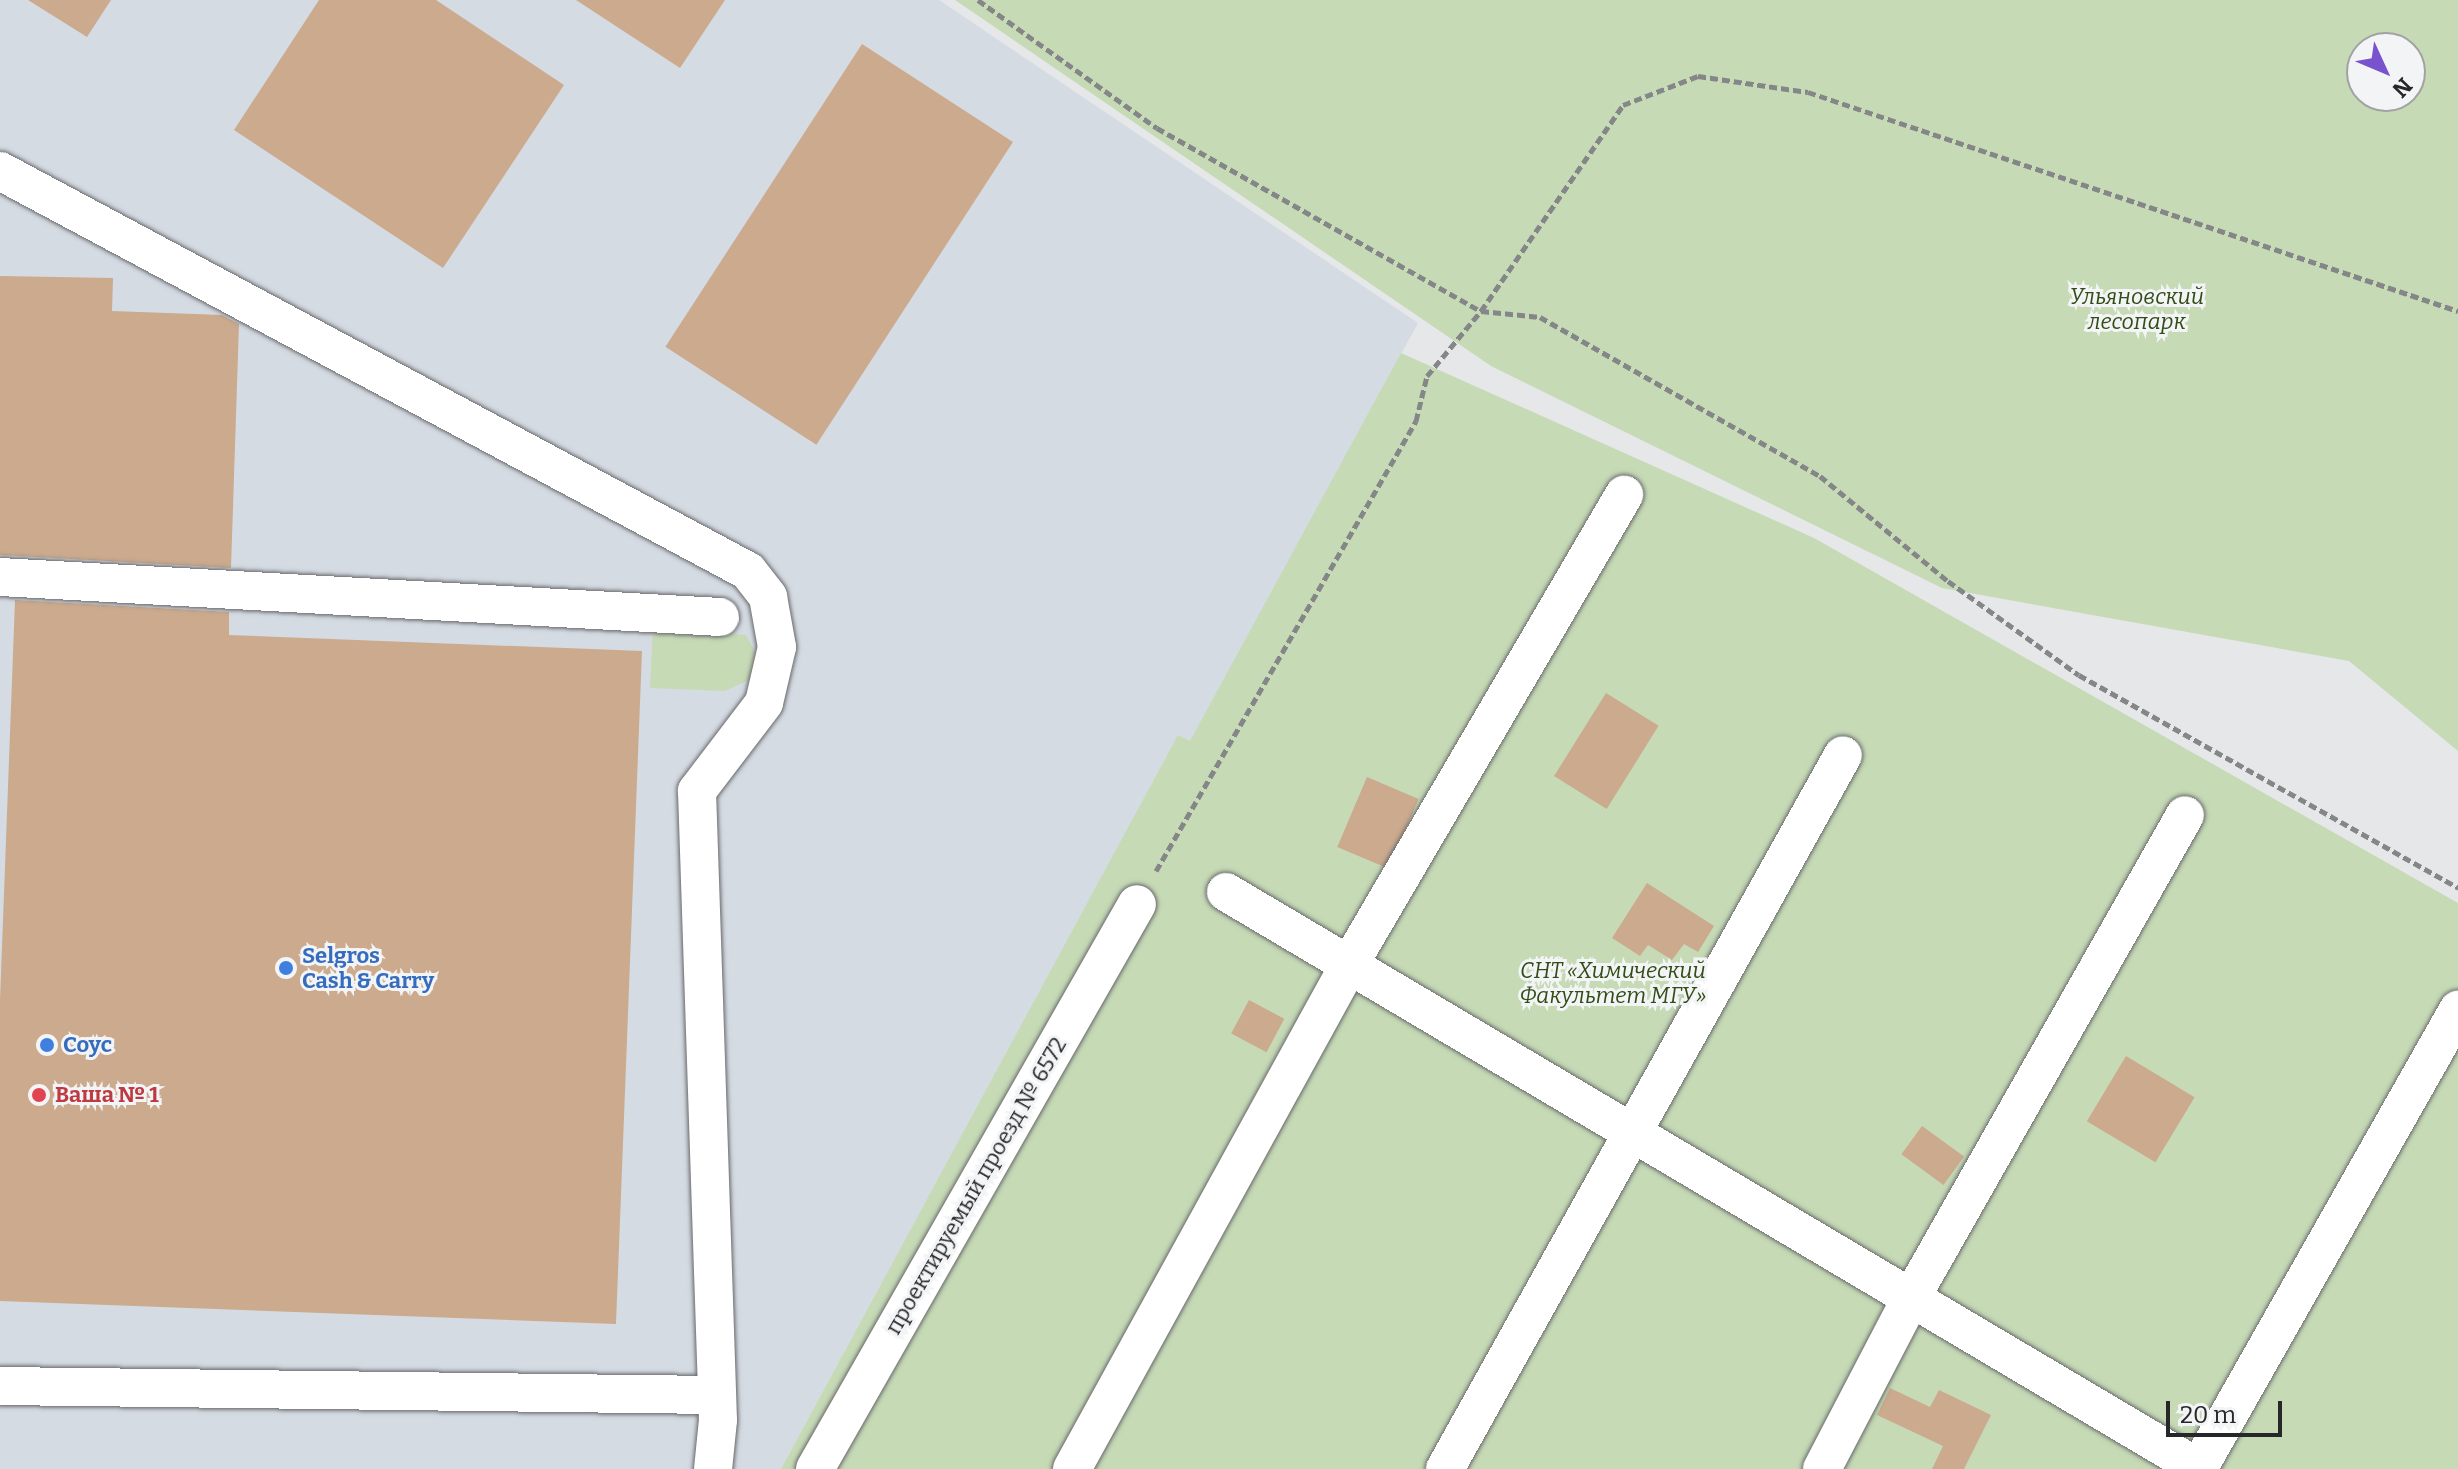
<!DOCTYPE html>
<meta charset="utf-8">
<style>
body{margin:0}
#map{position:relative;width:2458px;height:1469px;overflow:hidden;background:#e6e7e9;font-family:Bitter,serif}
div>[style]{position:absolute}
.built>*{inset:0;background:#d5dbe3}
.green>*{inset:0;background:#c6dab6}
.building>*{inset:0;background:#cbaa8e;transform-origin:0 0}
.path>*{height:5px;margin-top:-2.5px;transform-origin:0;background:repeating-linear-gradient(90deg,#858687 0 8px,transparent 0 12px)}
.roads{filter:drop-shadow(0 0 2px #68696b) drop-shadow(0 0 2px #68696b)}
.minor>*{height:38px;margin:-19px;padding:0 19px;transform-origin:19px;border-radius:19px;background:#fff}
.dots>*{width:22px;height:22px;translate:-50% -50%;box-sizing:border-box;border:4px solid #f3f4f6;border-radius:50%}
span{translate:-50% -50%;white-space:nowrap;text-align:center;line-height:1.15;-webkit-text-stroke:6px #f3f4f6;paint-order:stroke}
.park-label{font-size:22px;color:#334d17;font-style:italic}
.shop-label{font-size:22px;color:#366cbe;font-weight:700}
.left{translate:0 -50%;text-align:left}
.health-label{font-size:22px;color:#be3a42;font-weight:700}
.street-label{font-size:22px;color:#262728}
.north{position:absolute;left:2346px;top:32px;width:80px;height:80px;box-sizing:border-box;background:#f3f4f6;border:2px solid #a1a2a4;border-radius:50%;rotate:134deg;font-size:22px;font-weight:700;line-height:32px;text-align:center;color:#262728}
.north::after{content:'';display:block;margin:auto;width:28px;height:36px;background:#7853cd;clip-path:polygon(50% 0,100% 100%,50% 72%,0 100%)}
.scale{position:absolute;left:2166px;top:1401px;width:116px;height:36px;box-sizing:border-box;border:4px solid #262728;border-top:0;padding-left:10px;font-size:24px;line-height:28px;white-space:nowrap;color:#262728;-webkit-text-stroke:6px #f3f4f6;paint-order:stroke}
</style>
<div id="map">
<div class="built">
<i style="clip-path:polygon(0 0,939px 0,1418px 323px,1190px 742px,1178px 736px,781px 1469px,0 1469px)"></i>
</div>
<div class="green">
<i style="clip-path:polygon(evenodd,955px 0,2458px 0,2458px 751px,2349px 661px,1942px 588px,1491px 366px,955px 0,2410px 48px,2410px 96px,2362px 96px,2362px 48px,2410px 48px)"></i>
<i style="clip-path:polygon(1401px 353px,1814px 538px,2458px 903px,2458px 1469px,781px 1469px,1178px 735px,1190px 741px)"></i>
<i style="clip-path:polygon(653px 625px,746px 635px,761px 663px,756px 677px,725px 691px,650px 688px)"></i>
</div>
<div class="building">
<i style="clip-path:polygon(28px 0,111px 0,87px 37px)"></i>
<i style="clip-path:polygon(319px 0,436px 0,564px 85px,443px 268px,234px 130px)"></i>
<i style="clip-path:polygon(576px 0,725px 0,680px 68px)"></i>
<i style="left:862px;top:44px;width:180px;height:361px;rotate:33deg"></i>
<i style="clip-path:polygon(0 276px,113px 278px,112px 311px,222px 315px,239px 324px,231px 568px,0 555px)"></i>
<i style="clip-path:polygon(15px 600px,229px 612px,229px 635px,642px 651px,616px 1324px,0 1301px,0 1000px)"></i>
<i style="left:1606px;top:693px;width:62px;height:98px;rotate:32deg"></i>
<i style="left:1367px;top:777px;width:56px;height:76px;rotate:23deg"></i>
<i style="clip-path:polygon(1647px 883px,1714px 926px,1698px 952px,1684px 944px,1672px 960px,1648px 945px,1640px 956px,1612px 938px)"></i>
<i style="left:1249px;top:1000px;width:40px;height:38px;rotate:28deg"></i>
<i style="left:2126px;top:1056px;width:80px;height:76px;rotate:31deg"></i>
<i style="left:1922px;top:1126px;width:52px;height:35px;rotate:36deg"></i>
<i style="clip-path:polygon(1890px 1388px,1930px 1407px,1939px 1390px,1991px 1415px,1964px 1469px,1932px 1469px,1943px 1446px,1877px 1415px)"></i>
</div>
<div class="path">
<i style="left:978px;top:0;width:220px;rotate:35.6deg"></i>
<i style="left:1157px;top:128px;width:372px;rotate:29.5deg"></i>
<i style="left:1481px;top:311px;width:59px;rotate:5.8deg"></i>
<i style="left:1540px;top:317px;width:322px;rotate:29.6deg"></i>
<i style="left:1820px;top:476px;width:166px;rotate:39.4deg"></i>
<i style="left:1948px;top:581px;width:161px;rotate:35.7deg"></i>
<i style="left:2079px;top:675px;width:435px;rotate:29.3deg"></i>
<i style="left:1156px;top:871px;width:520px;rotate:-59.98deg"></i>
<i style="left:1416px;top:421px;width:46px;rotate:-76.3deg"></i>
<i style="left:1427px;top:376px;width:85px;rotate:-50.3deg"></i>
<i style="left:1481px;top:311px;width:250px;rotate:-55.4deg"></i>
<i style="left:1623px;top:105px;width:80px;rotate:-21.1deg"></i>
<i style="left:1698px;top:76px;width:111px;rotate:8.3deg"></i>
<i style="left:1808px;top:92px;width:686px;rotate:18.62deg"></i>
</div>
<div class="roads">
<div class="minor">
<i style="left:0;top:171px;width:848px;rotate:28.14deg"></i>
<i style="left:748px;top:571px;width:33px;rotate:52deg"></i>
<i style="left:768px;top:597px;width:51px;rotate:79.8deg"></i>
<i style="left:777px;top:647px;width:57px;rotate:103.1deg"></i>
<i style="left:764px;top:703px;width:111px;rotate:127.3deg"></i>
<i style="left:697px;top:791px;width:629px;rotate:88.09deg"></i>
<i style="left:718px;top:1420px;width:49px;rotate:95.8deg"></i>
<i style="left:0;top:577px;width:721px;rotate:3.18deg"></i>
<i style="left:1226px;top:892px;width:1132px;rotate:30.64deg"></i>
<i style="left:0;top:1386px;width:717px;rotate:0.72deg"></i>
<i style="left:815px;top:1469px;width:650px;rotate:-60.32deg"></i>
<i style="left:1072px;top:1469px;width:575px;rotate:-61.21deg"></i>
<i style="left:1349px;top:965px;width:545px;rotate:-59.67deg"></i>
<i style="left:1445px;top:1469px;width:817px;rotate:-60.86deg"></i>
<i style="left:1822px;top:1469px;width:193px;rotate:-62.5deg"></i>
<i style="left:1911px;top:1298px;width:555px;rotate:-60.43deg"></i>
<i style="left:2198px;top:1469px;width:528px;rotate:-60.47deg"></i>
</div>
</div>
<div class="dots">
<i style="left:286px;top:968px;background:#3f7fe0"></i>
<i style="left:47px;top:1045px;background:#3f7fe0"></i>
<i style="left:39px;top:1095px;background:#e0444e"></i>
</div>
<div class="park-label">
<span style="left:2137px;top:309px">Ульяновский<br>лесопарк</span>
<span style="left:1613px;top:983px">СНТ «Химический<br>Факультет МГУ»</span>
</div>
<div class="shop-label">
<span class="left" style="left:302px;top:968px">Selgros<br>Cash &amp; Carry</span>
<span class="left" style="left:63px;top:1045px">Соус</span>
</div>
<div class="health-label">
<span class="left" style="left:55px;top:1095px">Ваша № 1</span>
</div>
<div class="street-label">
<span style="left:976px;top:1186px;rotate:-60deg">проектируемый проезд № 6572</span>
</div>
<div class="north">N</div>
<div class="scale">20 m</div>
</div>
